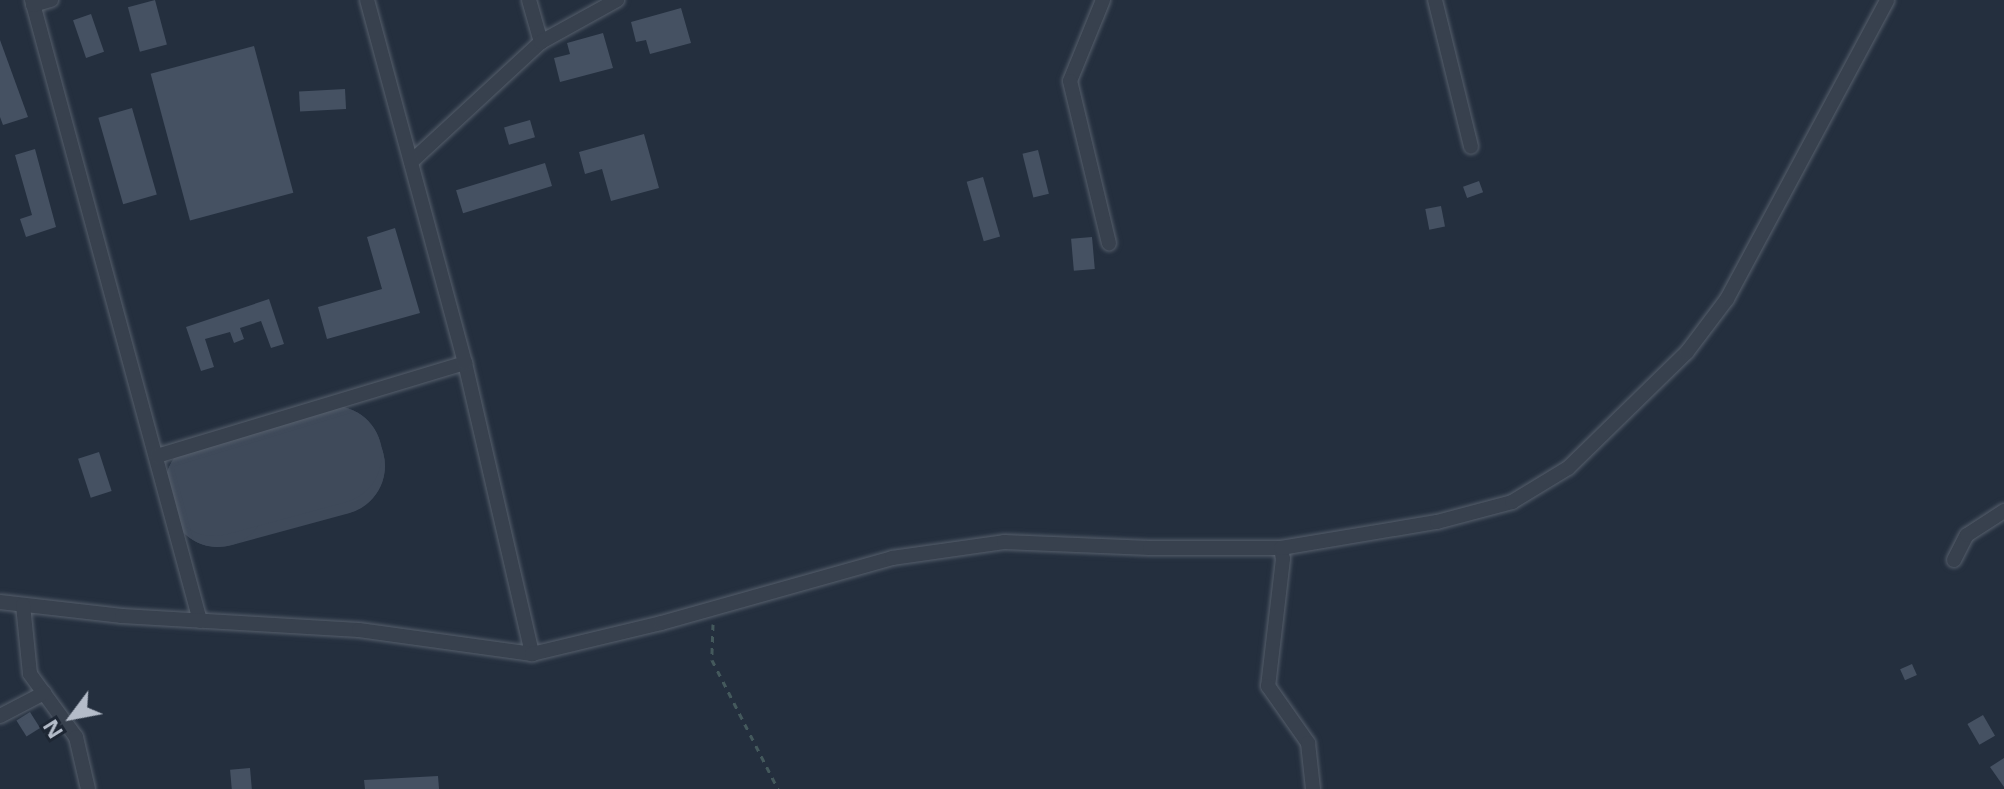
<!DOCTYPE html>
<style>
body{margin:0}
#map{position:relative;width:2004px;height:789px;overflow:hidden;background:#242f3e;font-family:"Noto Sans",sans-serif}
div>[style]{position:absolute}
.runway>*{height:98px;margin:-49px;padding:0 49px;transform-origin:49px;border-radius:49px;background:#3f4a5a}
.building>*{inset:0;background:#455162;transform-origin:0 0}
.path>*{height:3px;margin-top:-1.5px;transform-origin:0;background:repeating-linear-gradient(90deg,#44595c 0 6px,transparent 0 12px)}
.roads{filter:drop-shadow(0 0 2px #565f6c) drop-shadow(0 0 2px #565f6c)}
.minor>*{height:14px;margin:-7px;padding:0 7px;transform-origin:7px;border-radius:7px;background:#38414e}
span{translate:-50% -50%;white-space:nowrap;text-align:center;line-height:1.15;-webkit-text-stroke:6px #1d2633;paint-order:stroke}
.north{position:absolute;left:32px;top:677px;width:80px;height:80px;-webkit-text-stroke:6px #1d2633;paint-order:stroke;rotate:238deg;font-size:22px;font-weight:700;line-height:32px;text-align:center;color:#b4bcc9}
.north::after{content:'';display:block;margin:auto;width:28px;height:36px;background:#b4bcc9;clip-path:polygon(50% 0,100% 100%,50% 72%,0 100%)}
</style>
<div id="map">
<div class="runway">
<i style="left:333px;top:455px;width:11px;rotate:75deg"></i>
<i style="left:336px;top:466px;width:122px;rotate:164.8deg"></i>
<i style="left:218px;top:498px;width:12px;rotate:-110deg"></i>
<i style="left:214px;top:487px;width:123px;rotate:-15.1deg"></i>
</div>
<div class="building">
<i style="left:155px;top:0;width:46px;height:28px;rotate:75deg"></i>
<i style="clip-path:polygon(681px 8px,691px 43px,650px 54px,646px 40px,636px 42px,631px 22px)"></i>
<i style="left:91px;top:14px;width:40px;height:19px;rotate:71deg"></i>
<i style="clip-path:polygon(603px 33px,613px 68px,560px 82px,554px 58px,570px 54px,567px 43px)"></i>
<i style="clip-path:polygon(0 40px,28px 117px,3px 125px,0 117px)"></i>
<i style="left:254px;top:46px;width:152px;height:107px;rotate:75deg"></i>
<i style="left:345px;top:89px;width:20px;height:46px;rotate:87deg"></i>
<i style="left:132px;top:108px;width:90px;height:35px;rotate:74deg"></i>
<i style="left:530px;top:120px;width:18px;height:27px;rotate:74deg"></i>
<i style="clip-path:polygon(644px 134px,659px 188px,611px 201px,602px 169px,585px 174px,579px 152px)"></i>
<i style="clip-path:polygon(35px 149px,56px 227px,26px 237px,20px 219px,32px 215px,15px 155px)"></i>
<i style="left:1038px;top:150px;width:45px;height:16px;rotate:76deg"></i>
<i style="left:545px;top:163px;width:24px;height:93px;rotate:73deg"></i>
<i style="left:983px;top:177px;width:62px;height:17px;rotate:74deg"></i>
<i style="left:1479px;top:181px;width:12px;height:17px;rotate:70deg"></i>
<i style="left:1441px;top:206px;width:21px;height:16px;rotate:79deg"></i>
<i style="clip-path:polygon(395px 228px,420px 313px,327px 339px,318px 307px,382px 289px,367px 237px)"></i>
<i style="left:1092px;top:237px;width:32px;height:21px;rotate:85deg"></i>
<i style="clip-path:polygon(269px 299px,284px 344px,271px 348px,261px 321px,240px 328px,244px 339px,234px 343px,230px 332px,205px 339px,214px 367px,201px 371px,186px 327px)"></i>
<i style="left:99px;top:452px;width:41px;height:22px;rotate:72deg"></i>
<i style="left:1912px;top:664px;width:12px;height:13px;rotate:66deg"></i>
<i style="left:30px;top:712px;width:19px;height:16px;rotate:58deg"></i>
<i style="left:1983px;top:715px;width:24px;height:18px;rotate:60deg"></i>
<i style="clip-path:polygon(2004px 758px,2004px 787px,1990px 767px)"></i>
<i style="left:250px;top:768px;width:21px;height:20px;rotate:85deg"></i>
<i style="clip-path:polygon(438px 776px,439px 789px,365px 789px,364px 780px)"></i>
</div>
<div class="path">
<i style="left:713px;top:624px;width:36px;rotate:92deg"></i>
<i style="left:712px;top:660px;width:145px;rotate:62.9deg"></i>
</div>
<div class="roads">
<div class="minor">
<i style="left:32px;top:0;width:643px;rotate:74.86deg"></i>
<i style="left:529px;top:0;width:44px;rotate:74.1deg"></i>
<i style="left:1103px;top:0;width:87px;rotate:112.2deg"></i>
<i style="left:1070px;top:81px;width:167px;rotate:76.5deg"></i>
<i style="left:1435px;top:0;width:151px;rotate:76.2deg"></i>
<i style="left:33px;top:5px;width:19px;rotate:-16deg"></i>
<i style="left:411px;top:162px;width:177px;rotate:-42.7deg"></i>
<i style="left:541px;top:42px;width:87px;rotate:-28.9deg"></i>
<i style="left:465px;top:363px;width:299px;rotate:77deg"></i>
<i style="left:157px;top:456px;width:322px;rotate:-16.8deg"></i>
<i style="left:465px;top:363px;width:376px;rotate:-105.1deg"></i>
<i style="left:1281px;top:548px;width:11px;rotate:80deg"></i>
<i style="left:1283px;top:559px;width:128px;rotate:96.7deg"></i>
<i style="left:1268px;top:686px;width:70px;rotate:54.9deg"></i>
<i style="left:1308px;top:743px;width:46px;rotate:83.8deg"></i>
<i style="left:1954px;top:560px;width:28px;rotate:-63deg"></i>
<i style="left:1967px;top:535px;width:44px;rotate:-33deg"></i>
<i style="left:0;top:602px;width:123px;rotate:6.5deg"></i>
<i style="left:122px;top:616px;width:237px;rotate:3.4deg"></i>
<i style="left:359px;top:630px;width:175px;rotate:7.9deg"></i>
<i style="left:532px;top:654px;width:133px;rotate:-13.5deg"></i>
<i style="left:661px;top:623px;width:240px;rotate:-15.7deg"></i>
<i style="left:892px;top:558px;width:113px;rotate:-8.1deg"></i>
<i style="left:1004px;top:542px;width:146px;rotate:2.4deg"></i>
<i style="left:1150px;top:548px;width:131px"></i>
<i style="left:1281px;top:548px;width:158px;rotate:-9.5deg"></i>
<i style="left:1437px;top:522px;width:78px;rotate:-14.9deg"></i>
<i style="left:1512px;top:502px;width:66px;rotate:-31.3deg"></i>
<i style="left:1568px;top:468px;width:166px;rotate:-44.3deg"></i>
<i style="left:1687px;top:352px;width:66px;rotate:-53deg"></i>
<i style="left:1727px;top:299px;width:339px;rotate:-61.8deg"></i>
<i style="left:23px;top:605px;width:69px;rotate:84.2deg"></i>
<i style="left:30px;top:674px;width:78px;rotate:53.9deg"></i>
<i style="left:76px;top:737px;width:53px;rotate:77deg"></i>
<i style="left:0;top:716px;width:50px;rotate:-27.6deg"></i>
</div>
</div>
<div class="north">N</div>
</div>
